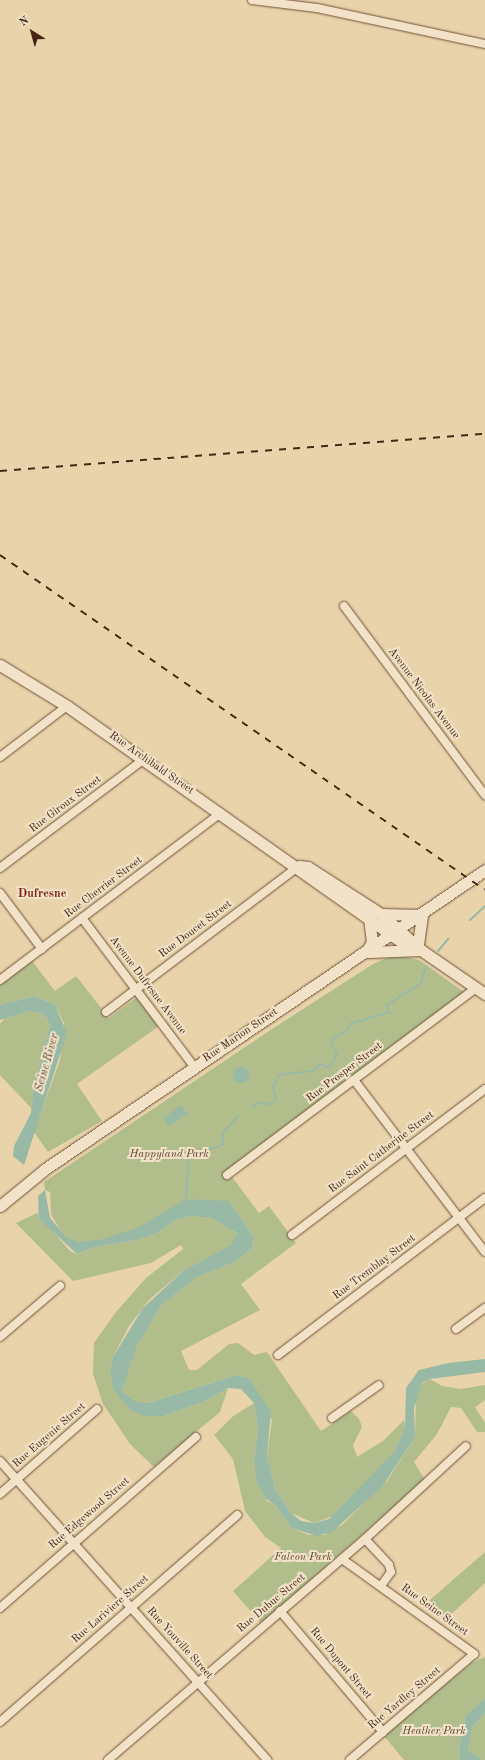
<!DOCTYPE html>
<style>
body{margin:0}
#map{position:relative;width:485px;height:1760px;overflow:hidden;background:#e9d3aa;font-family:"Old Standard TT",serif}
div>[style]{position:absolute}
.green>*{inset:0;background:#b2bd8c}
.water>*{inset:0;background:#98b9a5;transform-origin:0 0}
.round{border-radius:50%}
.stream>*{height:2px;margin:-1px;padding:0 1px;transform-origin:1px;border-radius:1px;background:#98b9a5}
.roads{filter:drop-shadow(0 0 1px #70513a) drop-shadow(0 0 1px #70513a)}
.street>*{height:8px;margin:-4px;padding:0 4px;transform-origin:4px;border-radius:4px;background:#f1e2c8}
.secondary>*{height:11px;margin:-5.5px;padding:0 5.5px;transform-origin:5.5px;border-radius:5.5px;background:#f1e2c8}
.rail>*{height:2px;margin-top:-1px;transform-origin:0;background:repeating-linear-gradient(90deg,#482614 0 7px,transparent 0 14px)}
span{translate:-50% -50%;white-space:nowrap;text-align:center;line-height:1.15;-webkit-text-stroke:4px #f1e2c8;paint-order:stroke}
.street-label{font-size:11px;color:#482614}
.park-label{font-size:11px;color:#5d442c;font-style:italic}
.neighbourhood-label{font-size:12px;color:#7a1f14;font-weight:700}
.water-label{font-size:12px;color:#5c4b38;font-style:italic}
.north{position:absolute;left:12px;top:12px;width:40px;height:40px;-webkit-text-stroke:3px #f1e2c8;paint-order:stroke;rotate:323deg;font-size:11px;font-weight:700;line-height:16px;text-align:center;color:#482614}
.north::after{content:'';display:block;margin:auto;width:14px;height:18px;background:#482614;clip-path:polygon(50% 0,100% 100%,50% 72%,0 100%)}
</style>
<div id="map">
<div class="green">
<i style="clip-path:polygon(394px 955px,419px 960px,464px 992px,224px 1174px,228px 1180px,232px 1177px,259px 1213px,269px 1206px,296px 1243px,241px 1284px,260px 1310px,181px 1351px,189px 1370px,197px 1370px,229px 1344px,238px 1343px,254px 1355px,267px 1352px,321px 1431px,351px 1411px,359px 1419px,362px 1427px,353px 1445px,357px 1457px,383px 1441px,404px 1420px,405px 1427px,395px 1451px,333px 1516px,314px 1523px,291px 1513px,275px 1488px,267px 1455px,272px 1420px,250px 1379px,237px 1375px,148px 1403px,137px 1402px,122px 1392px,137px 1346px,162px 1305px,197px 1277px,235px 1262px,252px 1248px,254px 1237px,229px 1201px,187px 1201px,139px 1229px,92px 1244px,67px 1242px,51px 1214px,50px 1192px,45px 1190px,44px 1182px,272px 1029px,373px 964px)"></i>
<i style="clip-path:polygon(32px 961px,55px 991px,76px 976px,109px 1018px,137px 997px,159px 1026px,77px 1084px,102px 1121px,48px 1152px,34px 1132px,60px 1060px,64px 1023px,55px 1005px,34px 996px,0 1005px,0 984px)"></i>
<i style="clip-path:polygon(30px 1011px,44px 1014px,50px 1025px,33px 1092px,32px 1109px,0 1075px,0 1024px,5px 1018px)"></i>
<i style="clip-path:polygon(37px 1213px,70px 1251px,77px 1254px,96px 1247px,138px 1240px,157px 1233px,175px 1220px,192px 1216px,211px 1218px,237px 1233px,235px 1242px,228px 1248px,183px 1271px,150px 1299px,129px 1326px,113px 1357px,110px 1369px,113px 1383px,129px 1409px,164px 1416px,208px 1400px,228px 1388px,220px 1412px,154px 1467px,130px 1444px,103px 1404px,93px 1374px,94px 1343px,116px 1312px,146px 1278px,183px 1249px,181px 1245px,151px 1263px,73px 1281px,16px 1223px)"></i>
<i style="clip-path:polygon(430px 1379px,442px 1386px,461px 1389px,485px 1385px,485px 1400px,475px 1407px,485px 1423px,485px 1432px,477px 1432px,461px 1408px,451px 1407px,437px 1434px,414px 1462px,425px 1480px,261px 1623px,233px 1591px,281px 1548px,265px 1537px,245px 1511px,233px 1459px,214px 1435px,232px 1417px,254px 1403px,258px 1429px,254px 1459px,256px 1480px,267px 1501px,275px 1505px,291px 1528px,309px 1535px,324px 1535px,342px 1525px,387px 1481px,415px 1437px,416px 1395px,420px 1385px)"></i>
<i style="clip-path:polygon(485px 1552px,485px 1583px,445px 1620px,424px 1605px)"></i>
<i style="clip-path:polygon(485px 1657px,485px 1698px,466px 1715px,458px 1752px,460px 1760px,404px 1760px,384px 1736px,471px 1663px)"></i>
<i style="clip-path:polygon(485px 1713px,485px 1760px,467px 1760px,473px 1755px,468px 1750px,472px 1728px)"></i>
</div>
<div class="water">
<i style="clip-path:polygon(34px 996px,55px 1005px,67px 1033px,24px 1165px,13px 1156px,14px 1146px,31px 1113px,33px 1092px,50px 1025px,44px 1014px,30px 1011px,0 1020px,0 1005px)"></i>
<i class="round" style="left:233px;top:1067px;width:16px;height:16px"></i>
<i style="left:181px;top:1105px;width:10px;height:22px;rotate:53deg"></i>
<i style="clip-path:polygon(45px 1190px,50px 1218px,66px 1237px,78px 1242px,99px 1240px,137px 1228px,186px 1199px,229px 1201px,254px 1237px,252px 1248px,235px 1262px,197px 1277px,162px 1305px,137px 1346px,122px 1392px,137px 1402px,148px 1403px,237px 1375px,250px 1379px,271px 1412px,267px 1455px,275px 1488px,291px 1513px,301px 1521px,314px 1523px,329px 1519px,395px 1451px,405px 1427px,406px 1388px,419px 1370px,448px 1363px,485px 1359px,485px 1372px,430px 1379px,422px 1383px,414px 1408px,415px 1437px,382px 1487px,332px 1532px,317px 1536px,291px 1528px,275px 1505px,265px 1498px,256px 1480px,254px 1459px,258px 1429px,254px 1403px,241px 1389px,228px 1388px,208px 1400px,164px 1416px,144px 1416px,129px 1409px,113px 1389px,110px 1369px,113px 1357px,143px 1308px,183px 1271px,231px 1245px,237px 1233px,211px 1218px,192px 1216px,175px 1220px,157px 1233px,138px 1240px,96px 1247px,77px 1254px,39px 1219px,38px 1196px)"></i>
<i style="clip-path:polygon(485px 1698px,485px 1713px,472px 1728px,468px 1750px,483px 1760px,460px 1760px,458px 1752px,466px 1715px)"></i>
</div>
<div class="stream">
<i style="left:470px;top:920px;width:21px;rotate:-43deg"></i>
<i style="left:438px;top:951px;width:16px;rotate:-50deg"></i>
<i style="left:252px;top:1107px;width:9px;rotate:-36deg"></i>
<i style="left:259px;top:1102px;width:9px;rotate:18deg"></i>
<i style="left:268px;top:1105px;width:10px;rotate:-37deg"></i>
<i style="left:276px;top:1099px;width:12px;rotate:-104deg"></i>
<i style="left:273px;top:1087px;width:13px;rotate:-63deg"></i>
<i style="left:279px;top:1075px;width:33px;rotate:-7deg"></i>
<i style="left:312px;top:1071px;width:11px;rotate:-41deg"></i>
<i style="left:320px;top:1064px;width:10px;rotate:24deg"></i>
<i style="left:329px;top:1068px;width:16px;rotate:-60deg"></i>
<i style="left:337px;top:1054px;width:13px;rotate:-119deg"></i>
<i style="left:331px;top:1043px;width:7px;rotate:-63deg"></i>
<i style="left:334px;top:1037px;width:12px;rotate:-24deg"></i>
<i style="left:345px;top:1032px;width:9px;rotate:-58deg"></i>
<i style="left:350px;top:1024px;width:41px;rotate:-17.1deg"></i>
<i style="left:389px;top:1012px;width:7px;rotate:-106deg"></i>
<i style="left:387px;top:1005px;width:40px;rotate:-32.9deg"></i>
<i style="left:421px;top:983px;width:17px;rotate:-73deg"></i>
<i style="left:186px;top:1199px;width:45px;rotate:-86.2deg"></i>
<i style="left:189px;top:1154px;width:35px;rotate:-15deg"></i>
<i style="left:223px;top:1145px;width:12px;rotate:-90deg"></i>
<i style="left:223px;top:1133px;width:23px;rotate:-49deg"></i>
</div>
<div class="roads">
<div class="street">
<i style="left:252px;top:0;width:65px;rotate:7deg"></i>
<i style="left:317px;top:8px;width:172px;rotate:12.1deg"></i>
<i style="left:344px;top:606px;width:236px;rotate:53.3deg"></i>
<i style="left:0;top:757px;width:84px;rotate:-37.3deg"></i>
<i style="left:0;top:868px;width:181px;rotate:-37.1deg"></i>
<i style="left:0;top:893px;width:70px;rotate:53.1deg"></i>
<i style="left:82px;top:918px;width:188px;rotate:53deg"></i>
<i style="left:0;top:980px;width:277px;rotate:-37.1deg"></i>
<i style="left:106px;top:1012px;width:242px;rotate:-37.1deg"></i>
<i style="left:354px;top:1080px;width:216px;rotate:52.7deg"></i>
<i style="left:227px;top:1175px;width:311px;rotate:-36.9deg"></i>
<i style="left:292px;top:1235px;width:242px;rotate:-37.1deg"></i>
<i style="left:456px;top:1329px;width:36px;rotate:-36deg"></i>
<i style="left:0;top:1337px;width:79px;rotate:-40.4deg"></i>
<i style="left:278px;top:1355px;width:260px;rotate:-37.2deg"></i>
<i style="left:332px;top:1418px;width:57px;rotate:-35.1deg"></i>
<i style="left:0;top:1461px;width:401px;rotate:48.2deg"></i>
<i style="left:0;top:1494px;width:129px;rotate:-41.2deg"></i>
<i style="left:365px;top:1539px;width:35px;rotate:47deg"></i>
<i style="left:389px;top:1565px;width:7px;rotate:74deg"></i>
<i style="left:391px;top:1572px;width:17px;rotate:126deg"></i>
<i style="left:342px;top:1559px;width:163px;rotate:35.7deg"></i>
<i style="left:474px;top:1654px;width:163px;rotate:139.5deg"></i>
<i style="left:0;top:1608px;width:260px;rotate:-41.1deg"></i>
<i style="left:280px;top:1611px;width:159px;rotate:49.6deg"></i>
<i style="left:0;top:1722px;width:315px;rotate:-41.1deg"></i>
<i style="left:108px;top:1760px;width:339px;rotate:-40.7deg"></i>
<i style="left:365px;top:1539px;width:137px;rotate:-42.6deg"></i>
</div>
<div class="secondary">
<i style="left:0;top:665px;width:79px;rotate:31.5deg"></i>
<i style="left:67px;top:706px;width:422px;rotate:35.2deg"></i>
<i style="left:299px;top:866px;width:9px;rotate:6deg"></i>
<i style="left:308px;top:867px;width:87px;rotate:32.8deg"></i>
<i style="left:381px;top:914px;width:54px;rotate:42deg"></i>
<i style="left:381px;top:914px;width:40px;rotate:1.4deg"></i>
<i style="left:418px;top:944px;width:29px;rotate:-82deg"></i>
<i style="left:366px;top:952px;width:12px;rotate:-59deg"></i>
<i style="left:372px;top:942px;width:25px;rotate:-97deg"></i>
<i style="left:369px;top:952px;width:52px;rotate:-2.2deg"></i>
<i style="left:421px;top:950px;width:78px;rotate:34.5deg"></i>
<i style="left:0;top:1206px;width:58px;rotate:-39.4deg"></i>
<i style="left:45px;top:1169px;width:532px;rotate:-34.2deg"></i>
</div>
</div>
<div class="rail">
<i style="left:0;top:471px;width:486px;rotate:-4.4deg"></i>
<i style="left:0;top:555px;width:589px;rotate:34.63deg"></i>
</div>
<div class="street-label">
<span style="left:423px;top:694px;rotate:53deg">Avenue Nicolas Avenue</span>
<span style="left:151px;top:764px;rotate:35deg">Rue Archibald Street</span>
<span style="left:66px;top:805px;rotate:-37deg">Rue Giroux Street</span>
<span style="left:104px;top:888px;rotate:-37deg">Rue Cherrier Street</span>
<span style="left:196px;top:930px;rotate:-37deg">Rue Doucet Street</span>
<span style="left:147px;top:986px;rotate:53deg">Avenue Dufresne Avenue</span>
<span style="left:241px;top:1036px;rotate:-34deg">Rue Marion Street</span>
<span style="left:345px;top:1073px;rotate:-37deg">Rue Prosper Street</span>
<span style="left:382px;top:1153px;rotate:-37deg">Rue Saint Catherine Street</span>
<span style="left:375px;top:1268px;rotate:-37deg">Rue Tremblay Street</span>
<span style="left:50px;top:1436px;rotate:-41deg">Rue Eugenie Street</span>
<span style="left:90px;top:1514px;rotate:-41deg">Rue Edgewood Street</span>
<span style="left:272px;top:1604px;rotate:-40deg">Rue Dubuc Street</span>
<span style="left:111px;top:1610px;rotate:-41deg">Rue Lariviere Street</span>
<span style="left:434px;top:1611px;rotate:36deg">Rue Seine Street</span>
<span style="left:179px;top:1644px;rotate:48deg">Rue Youville Street</span>
<span style="left:340px;top:1664px;rotate:50deg">Rue Dupont Street</span>
<span style="left:405px;top:1699px;rotate:-40deg">Rue Yardley Street</span>
</div>
<div class="park-label">
<span style="left:169px;top:1155px">Happyland Park</span>
<span style="left:303px;top:1558px">Falcon Park</span>
<span style="left:434px;top:1732px">Heather Park</span>
</div>
<div class="neighbourhood-label">
<span style="left:42px;top:895px">Dufresne</span>
</div>
<div class="water-label">
<span style="left:48px;top:1063px;rotate:-74deg">Seine River</span>
</div>
<div class="north">N</div>
</div>
